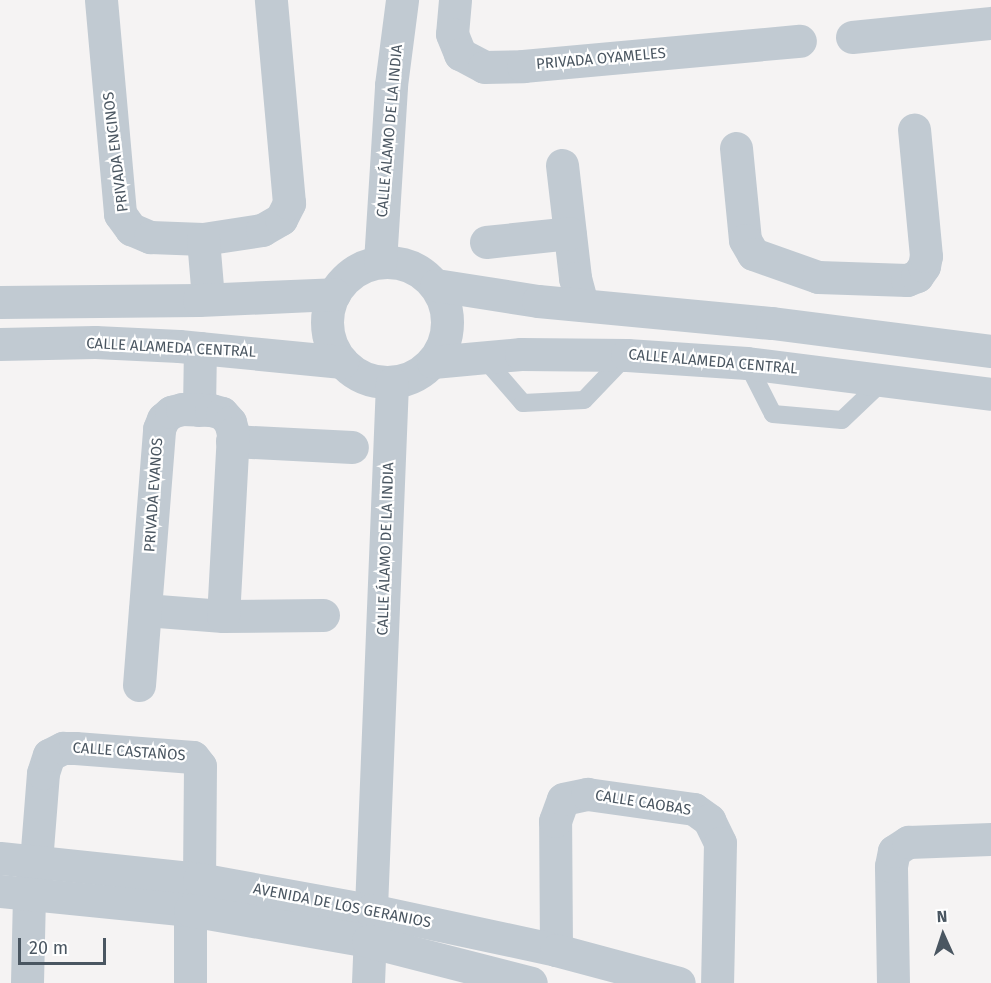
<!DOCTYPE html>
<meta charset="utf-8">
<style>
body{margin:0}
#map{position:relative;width:991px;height:983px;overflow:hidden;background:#f5f3f3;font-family:"Fira Sans",sans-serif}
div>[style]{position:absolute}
.service>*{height:18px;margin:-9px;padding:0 9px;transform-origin:9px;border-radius:9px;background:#c1cad2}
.minor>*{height:33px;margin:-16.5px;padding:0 16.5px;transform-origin:16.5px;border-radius:16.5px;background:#c1cad2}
.minor>.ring{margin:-16.5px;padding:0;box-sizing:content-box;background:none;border:33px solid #c1cad2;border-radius:50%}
.tertiary>*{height:33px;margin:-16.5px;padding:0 16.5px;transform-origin:16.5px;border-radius:16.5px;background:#c1cad2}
span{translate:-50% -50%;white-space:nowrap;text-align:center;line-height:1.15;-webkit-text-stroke:4.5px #fff;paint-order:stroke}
.street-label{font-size:15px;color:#4a5661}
.north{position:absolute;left:913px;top:905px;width:60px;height:60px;-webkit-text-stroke:4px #fff;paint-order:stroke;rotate:357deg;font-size:16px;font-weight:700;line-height:24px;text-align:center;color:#4a5661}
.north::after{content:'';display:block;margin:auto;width:21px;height:27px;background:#4a5661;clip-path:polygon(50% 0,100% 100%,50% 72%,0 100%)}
.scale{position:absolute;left:18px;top:938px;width:88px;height:27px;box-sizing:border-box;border:3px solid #4a5661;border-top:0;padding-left:8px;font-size:18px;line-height:21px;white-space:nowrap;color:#4a5661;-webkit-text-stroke:4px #fff;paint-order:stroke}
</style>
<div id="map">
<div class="service">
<i style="left:483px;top:357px;width:61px;rotate:49deg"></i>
<i style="left:523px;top:403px;width:61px;rotate:-2.8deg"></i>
<i style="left:584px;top:400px;width:62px;rotate:-46.3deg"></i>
<i style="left:747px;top:363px;width:57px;rotate:63deg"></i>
<i style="left:773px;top:414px;width:69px;rotate:5deg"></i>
<i style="left:842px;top:420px;width:58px;rotate:-43.6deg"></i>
</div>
<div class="minor">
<i style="left:101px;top:0;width:215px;rotate:84.9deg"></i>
<i style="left:120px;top:214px;width:19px;rotate:54deg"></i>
<i style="left:131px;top:229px;width:21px;rotate:23deg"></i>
<i style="left:150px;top:237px;width:53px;rotate:2.2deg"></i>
<i style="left:203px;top:239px;width:60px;rotate:-8.7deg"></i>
<i style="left:262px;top:230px;width:22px;rotate:-30deg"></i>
<i style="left:281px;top:219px;width:18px;rotate:-63deg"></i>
<i style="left:289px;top:203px;width:204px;rotate:-95.1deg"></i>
<i style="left:455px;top:0;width:34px;rotate:95deg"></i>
<i style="left:452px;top:34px;width:22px;rotate:68deg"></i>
<i style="left:460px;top:54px;width:27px;rotate:28deg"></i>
<i style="left:484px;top:67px;width:39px;rotate:-1deg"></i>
<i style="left:523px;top:66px;width:278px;rotate:-5.2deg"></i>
<i style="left:852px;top:37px;width:140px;rotate:-5.8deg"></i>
<i style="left:736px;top:148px;width:92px;rotate:84.4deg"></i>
<i style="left:745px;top:240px;width:16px;rotate:60deg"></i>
<i style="left:753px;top:254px;width:69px;rotate:19.5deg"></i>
<i style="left:818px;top:277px;width:89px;rotate:1.9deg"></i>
<i style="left:907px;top:280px;width:11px;rotate:-22deg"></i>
<i style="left:917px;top:276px;width:12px;rotate:-55deg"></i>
<i style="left:924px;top:266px;width:10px;rotate:-79deg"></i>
<i style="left:926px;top:256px;width:127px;rotate:-95.4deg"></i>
<i style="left:562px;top:165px;width:114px;rotate:83.4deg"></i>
<i style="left:575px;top:278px;width:28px;rotate:75deg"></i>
<i style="left:203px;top:239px;width:60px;rotate:85.2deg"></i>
<i style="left:486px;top:242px;width:84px;rotate:-6.1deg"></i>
<i class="ring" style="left:327px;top:262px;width:87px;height:87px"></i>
<i style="left:380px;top:262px;width:177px;rotate:-86.4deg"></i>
<i style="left:391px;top:85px;width:86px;rotate:-82.6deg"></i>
<i style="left:436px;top:285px;width:103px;rotate:8.9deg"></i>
<i style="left:538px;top:301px;width:235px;rotate:5.4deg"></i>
<i style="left:772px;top:323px;width:221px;rotate:7.3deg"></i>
<i style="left:0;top:302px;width:199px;rotate:-0.6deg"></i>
<i style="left:199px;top:300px;width:135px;rotate:-2.5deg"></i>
<i style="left:0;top:344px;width:95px;rotate:-1.2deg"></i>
<i style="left:95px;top:342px;width:84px;rotate:2.7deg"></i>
<i style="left:179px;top:346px;width:164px;rotate:5.6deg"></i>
<i style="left:433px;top:362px;width:88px;rotate:-5.2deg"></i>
<i style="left:521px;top:354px;width:106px;rotate:0.5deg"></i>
<i style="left:627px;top:355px;width:120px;rotate:3.8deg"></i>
<i style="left:747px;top:363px;width:246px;rotate:7.2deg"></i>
<i style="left:199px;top:410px;width:62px;rotate:-89.1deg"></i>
<i style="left:232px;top:441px;width:120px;rotate:2.9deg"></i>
<i style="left:145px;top:610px;width:78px;rotate:4.4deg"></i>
<i style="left:223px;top:616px;width:100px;rotate:-0.6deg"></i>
<i style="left:139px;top:685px;width:257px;rotate:-85.5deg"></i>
<i style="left:159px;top:429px;width:11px;rotate:-68deg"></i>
<i style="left:163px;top:419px;width:11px;rotate:-41deg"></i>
<i style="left:171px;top:412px;width:11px;rotate:-15deg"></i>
<i style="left:182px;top:409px;width:29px;rotate:2deg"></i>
<i style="left:211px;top:410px;width:11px;rotate:15deg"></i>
<i style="left:222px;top:413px;width:12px;rotate:48deg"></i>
<i style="left:230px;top:422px;width:11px;rotate:75deg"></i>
<i style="left:233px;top:433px;width:183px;rotate:93.1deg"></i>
<i style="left:556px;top:950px;width:129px;rotate:-90.4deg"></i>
<i style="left:555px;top:821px;width:23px;rotate:-70deg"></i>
<i style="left:563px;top:799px;width:25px;rotate:-12deg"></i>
<i style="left:587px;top:794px;width:108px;rotate:8deg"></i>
<i style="left:694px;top:809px;width:19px;rotate:36deg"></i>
<i style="left:709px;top:820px;width:25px;rotate:64deg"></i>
<i style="left:720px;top:843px;width:140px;rotate:91.2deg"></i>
<i style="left:27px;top:983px;width:90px;rotate:-88.7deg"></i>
<i style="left:29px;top:893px;width:32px;rotate:-77deg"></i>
<i style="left:36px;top:862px;width:89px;rotate:-85.5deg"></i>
<i style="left:43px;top:773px;width:19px;rotate:-72deg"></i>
<i style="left:49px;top:755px;width:16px;rotate:-27deg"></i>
<i style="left:63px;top:748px;width:12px"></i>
<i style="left:75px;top:748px;width:118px;rotate:4.4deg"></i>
<i style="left:193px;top:757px;width:11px;rotate:52deg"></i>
<i style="left:200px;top:766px;width:113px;rotate:90.5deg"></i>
<i style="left:190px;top:983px;width:73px;rotate:-90deg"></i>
<i style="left:368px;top:983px;width:600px;rotate:-87.71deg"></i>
<i style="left:893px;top:983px;width:117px;rotate:-91deg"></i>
<i style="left:891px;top:866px;width:15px;rotate:-79deg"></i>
<i style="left:894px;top:851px;width:17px;rotate:-33deg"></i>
<i style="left:908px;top:842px;width:83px;rotate:-2.1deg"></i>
</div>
<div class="tertiary">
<i style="left:0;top:858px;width:200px;rotate:6deg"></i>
<i style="left:199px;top:879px;width:174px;rotate:10.3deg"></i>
<i style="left:370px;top:910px;width:190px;rotate:12.1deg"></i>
<i style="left:556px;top:950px;width:127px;rotate:15deg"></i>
<i style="left:0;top:891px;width:191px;rotate:5.7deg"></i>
<i style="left:190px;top:910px;width:181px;rotate:9.9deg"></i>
<i style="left:368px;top:941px;width:168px;rotate:14.4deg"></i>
</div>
<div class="street-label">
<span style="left:601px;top:59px;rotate:-5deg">PRIVADA OYAMELES</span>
<span style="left:390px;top:131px;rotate:-85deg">CALLE ÁLAMO DE LA INDIA</span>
<span style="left:116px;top:152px;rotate:-97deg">PRIVADA ENCINOS</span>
<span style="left:171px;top:348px;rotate:3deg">CALLE ALAMEDA CENTRAL</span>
<span style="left:713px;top:362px;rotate:5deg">CALLE ALAMEDA CENTRAL</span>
<span style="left:154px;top:495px;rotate:-86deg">PRIVADA EVANOS</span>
<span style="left:386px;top:549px;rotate:-88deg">CALLE ÁLAMO DE LA INDIA</span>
<span style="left:129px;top:752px;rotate:4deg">CALLE CASTAÑOS</span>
<span style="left:643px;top:803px;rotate:9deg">CALLE CAOBAS</span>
<span style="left:342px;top:906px;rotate:11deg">AVENIDA DE LOS GERANIOS</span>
</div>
<div class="north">N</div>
<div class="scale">20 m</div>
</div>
